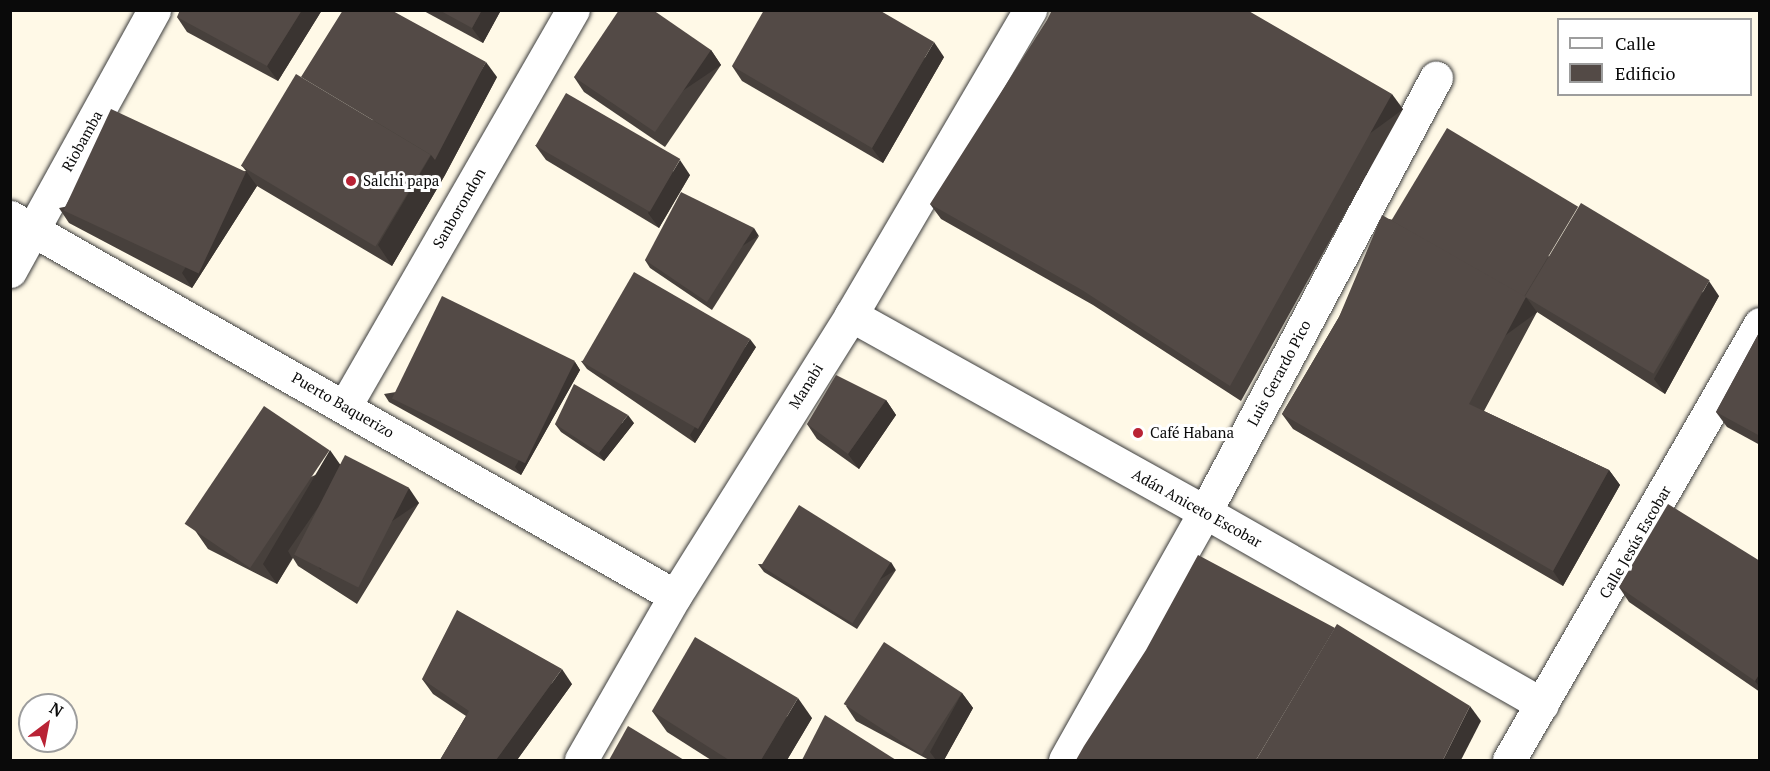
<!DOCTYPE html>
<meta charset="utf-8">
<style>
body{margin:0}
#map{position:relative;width:1770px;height:771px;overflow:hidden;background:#fff9e7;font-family:"PT Serif",serif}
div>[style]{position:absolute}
.roads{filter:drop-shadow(0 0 2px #3d3d3d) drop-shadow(0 0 2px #3d3d3d)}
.street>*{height:33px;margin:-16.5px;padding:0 16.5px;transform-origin:16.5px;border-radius:16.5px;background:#fff}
.wall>*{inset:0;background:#47403c}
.shaded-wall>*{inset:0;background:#3a3431;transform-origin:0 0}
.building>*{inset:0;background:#534a46;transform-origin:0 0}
.dots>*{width:16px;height:16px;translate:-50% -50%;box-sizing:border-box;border:3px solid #fff;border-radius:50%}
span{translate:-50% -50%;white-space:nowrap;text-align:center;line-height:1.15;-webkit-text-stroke:6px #fff;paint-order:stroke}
.street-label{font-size:15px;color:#0a0a0a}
.poi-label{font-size:15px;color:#0a0a0a}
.left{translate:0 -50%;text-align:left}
.frame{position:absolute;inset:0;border:12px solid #0a0a0a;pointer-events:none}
.legend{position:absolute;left:1557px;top:18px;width:195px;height:78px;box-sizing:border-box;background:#fff;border:2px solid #9d9d9d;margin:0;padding:8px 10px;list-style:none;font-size:18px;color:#0a0a0a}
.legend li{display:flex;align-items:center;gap:12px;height:30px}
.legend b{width:30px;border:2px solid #9d9d9d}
.north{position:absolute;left:18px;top:693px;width:60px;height:60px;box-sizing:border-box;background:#fff;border:2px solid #9d9d9d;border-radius:50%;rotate:32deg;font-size:16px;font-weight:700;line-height:24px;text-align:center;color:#0a0a0a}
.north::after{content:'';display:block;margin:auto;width:21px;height:27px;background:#b92335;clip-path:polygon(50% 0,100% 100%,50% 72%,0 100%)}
</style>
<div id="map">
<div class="roads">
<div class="street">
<i style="left:10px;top:217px;width:765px;rotate:29.68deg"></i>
<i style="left:10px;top:271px;width:298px;rotate:-61.1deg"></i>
<i style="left:851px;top:315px;width:405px;rotate:29.1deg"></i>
<i style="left:1205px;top:512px;width:388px;rotate:29.7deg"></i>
<i style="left:345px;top:406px;width:457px;rotate:-60.1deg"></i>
<i style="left:581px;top:760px;width:189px;rotate:-60.2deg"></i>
<i style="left:675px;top:596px;width:332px;rotate:-57.9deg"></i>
<i style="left:851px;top:315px;width:354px;rotate:-59.6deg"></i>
<i style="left:1065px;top:760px;width:285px;rotate:-60.6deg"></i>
<i style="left:1205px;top:512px;width:492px;rotate:-62deg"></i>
<i style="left:1509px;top:760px;width:503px;rotate:-60.07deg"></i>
</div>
</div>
<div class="wall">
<i style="clip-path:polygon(322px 10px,278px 81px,187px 32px,177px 17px)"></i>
<i style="clip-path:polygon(422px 10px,501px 10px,483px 43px)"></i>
<i style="clip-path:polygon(711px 50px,721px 65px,665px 147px,584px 92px,574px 77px)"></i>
<i style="clip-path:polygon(944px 57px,883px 163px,742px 81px,732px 66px)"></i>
<i style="clip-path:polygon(497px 77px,445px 175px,392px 266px,257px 186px,192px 288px,69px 223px,59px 208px,246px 171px,242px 166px)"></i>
<i style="clip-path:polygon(1403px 109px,1241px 401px,1093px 305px,941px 219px,930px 204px)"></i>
<i style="clip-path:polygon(535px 145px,690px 175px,659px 228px,546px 160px)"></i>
<i style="clip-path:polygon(1389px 219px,1719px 296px,1665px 394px,1537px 312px,1484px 411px,1609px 470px,1620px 485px,1563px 586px,1293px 429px,1282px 414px,1339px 317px)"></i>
<i style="clip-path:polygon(759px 236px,712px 310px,650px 268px,645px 260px)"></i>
<i style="clip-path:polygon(1760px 331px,1760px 445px,1727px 427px,1716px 412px)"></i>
<i style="clip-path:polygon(756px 347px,695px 443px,587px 369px,581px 361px)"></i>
<i style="clip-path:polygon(575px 362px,580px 370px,521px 475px,389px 402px,384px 394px)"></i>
<i style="clip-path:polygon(886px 400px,896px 415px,859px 469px,817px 439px,807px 424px)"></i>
<i style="clip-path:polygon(634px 423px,604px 461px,561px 432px,555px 424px)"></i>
<i style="clip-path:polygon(340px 464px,419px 503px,357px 604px,298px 566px,293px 558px,277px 584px,208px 549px,194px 529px)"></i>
<i style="clip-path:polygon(1760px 561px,1760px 692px,1629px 602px,1619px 587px)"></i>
<i style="clip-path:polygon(758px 564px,896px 570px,857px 629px,764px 572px)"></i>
<i style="clip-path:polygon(422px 679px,572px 684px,517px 760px,440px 760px,466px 716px,433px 694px)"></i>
<i style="clip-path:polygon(962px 693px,973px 708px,944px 760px,929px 760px,856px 721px,846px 706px)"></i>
<i style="clip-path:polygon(652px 711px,812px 718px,787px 760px,711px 760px,667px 732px)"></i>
</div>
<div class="shaded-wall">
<i style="clip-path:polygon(302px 10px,322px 10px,278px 81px,267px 66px)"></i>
<i style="clip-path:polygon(482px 10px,501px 10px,483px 43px,472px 28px)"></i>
<i style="clip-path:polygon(934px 42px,944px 57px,883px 163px,872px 148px)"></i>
<i style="left:711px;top:50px;width:18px;height:99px;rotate:56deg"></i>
<i style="clip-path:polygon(486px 62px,497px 77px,445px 175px,392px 266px,378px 245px)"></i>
<i style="left:1392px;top:94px;width:19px;height:334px;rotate:54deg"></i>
<i style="clip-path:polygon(680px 160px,690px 175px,659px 228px,648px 213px)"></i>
<i style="clip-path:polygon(246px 171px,257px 186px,192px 288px,182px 273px)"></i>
<i style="left:754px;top:228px;width:9px;height:88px;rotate:58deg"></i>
<i style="clip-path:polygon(1709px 281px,1719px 296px,1665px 394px,1654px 379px)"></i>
<i style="left:1526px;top:297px;width:19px;height:121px;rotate:54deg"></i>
<i style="clip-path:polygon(750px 339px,756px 347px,695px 443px,690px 435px)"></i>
<i style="clip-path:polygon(575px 362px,580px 370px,521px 475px,515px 467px)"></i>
<i style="clip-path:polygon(886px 400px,896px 415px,859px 469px,848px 454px)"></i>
<i style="clip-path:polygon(628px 415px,634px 423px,604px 461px,599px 453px)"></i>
<i style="clip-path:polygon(330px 450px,344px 470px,288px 551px,292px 558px,277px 584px,263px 564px)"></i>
<i style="clip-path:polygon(1609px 470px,1620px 485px,1563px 586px,1553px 571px)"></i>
<i style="left:409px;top:488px;width:18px;height:119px;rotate:56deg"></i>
<i style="left:891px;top:562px;width:9px;height:71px;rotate:58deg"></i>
<i style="clip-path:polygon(562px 669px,572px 684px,517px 760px,496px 760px)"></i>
<i style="clip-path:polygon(1760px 673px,1760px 688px,1755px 681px)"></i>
<i style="clip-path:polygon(962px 693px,973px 708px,944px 760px,936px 760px,930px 752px)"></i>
<i style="clip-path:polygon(798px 698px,812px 718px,787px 760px,761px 760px)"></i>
<i style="clip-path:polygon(1470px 706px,1481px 721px,1461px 760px,1443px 760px)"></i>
</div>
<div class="building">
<i style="clip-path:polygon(180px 10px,302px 10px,267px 66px,177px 17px)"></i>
<i style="clip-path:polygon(343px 10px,391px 10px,486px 62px,435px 160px,431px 155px,301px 77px)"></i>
<i style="clip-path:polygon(439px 10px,482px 10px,472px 28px)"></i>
<i style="clip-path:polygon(619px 10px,653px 10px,711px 50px,655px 132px,574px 77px)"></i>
<i style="clip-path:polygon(764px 10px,879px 10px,934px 42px,872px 148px,732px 66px)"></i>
<i style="clip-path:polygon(1052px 10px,1247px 10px,1392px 94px,1230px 386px,1082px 290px,930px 204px,1047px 20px)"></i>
<i style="left:296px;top:74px;width:157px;height:107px;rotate:31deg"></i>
<i style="left:566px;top:93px;width:132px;height:61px;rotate:30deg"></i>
<i style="left:111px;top:109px;width:149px;height:112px;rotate:25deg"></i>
<i style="left:1447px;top:128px;width:153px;height:108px;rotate:31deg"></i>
<i style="clip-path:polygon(681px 192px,754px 228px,707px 302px,645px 260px)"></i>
<i style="left:1581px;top:203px;width:150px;height:109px;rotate:31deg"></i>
<i style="clip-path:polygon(1382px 215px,1526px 297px,1469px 404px,1609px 470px,1553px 571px,1282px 414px,1339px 317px)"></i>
<i style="left:634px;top:272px;width:134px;height:104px;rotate:30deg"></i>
<i style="left:442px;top:296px;width:148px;height:114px;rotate:26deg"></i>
<i style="clip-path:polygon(1760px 331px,1760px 436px,1716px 412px)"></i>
<i style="clip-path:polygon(836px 375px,886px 400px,848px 454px,807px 424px)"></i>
<i style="clip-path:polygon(574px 384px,628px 415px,599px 453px,555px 424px)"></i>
<i style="left:264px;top:406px;width:79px;height:142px;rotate:34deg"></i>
<i style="left:345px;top:455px;width:72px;height:112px;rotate:27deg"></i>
<i style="clip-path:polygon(1668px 504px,1760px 561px,1760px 673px,1755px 681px,1619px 587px)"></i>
<i style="left:799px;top:505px;width:108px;height:72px;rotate:32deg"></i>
<i style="clip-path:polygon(1198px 555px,1335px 628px,1256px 760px,1076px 760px,1084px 746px,1146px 650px)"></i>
<i style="clip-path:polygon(457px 610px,562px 669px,496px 760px,440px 760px,469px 711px,422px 679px)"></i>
<i style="clip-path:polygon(1337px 624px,1470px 706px,1443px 760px,1256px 760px)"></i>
<i style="clip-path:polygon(695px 637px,798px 698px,761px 760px,729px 760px,652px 711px)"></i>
<i style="left:884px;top:642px;width:93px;height:74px;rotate:33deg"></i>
<i style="clip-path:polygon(825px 715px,896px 760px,802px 760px)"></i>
<i style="clip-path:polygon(628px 726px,684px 760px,609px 760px)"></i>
</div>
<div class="dots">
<i style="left:351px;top:181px;background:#b92335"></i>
<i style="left:1138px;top:433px;background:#b92335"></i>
</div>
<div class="street-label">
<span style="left:82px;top:141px;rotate:-61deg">Riobamba</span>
<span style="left:459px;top:208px;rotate:-60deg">Sanborondon</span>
<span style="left:1279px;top:373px;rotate:-62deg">Luis Gerardo Pico</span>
<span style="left:806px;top:386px;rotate:-58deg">Manabi</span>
<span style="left:343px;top:405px;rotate:30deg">Puerto Baquerizo</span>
<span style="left:1197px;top:508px;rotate:29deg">Adán Aniceto Escobar</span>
<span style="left:1635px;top:542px;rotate:-60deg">Calle Jesús Escobar</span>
</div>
<div class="poi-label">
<span class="left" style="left:363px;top:181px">Salchi papa</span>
<span class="left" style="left:1150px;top:433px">Café Habana</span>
</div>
<div class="frame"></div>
<ul class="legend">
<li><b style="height:8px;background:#fff"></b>Calle</li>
<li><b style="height:16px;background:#534a46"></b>Edificio</li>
</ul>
<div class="north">N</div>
</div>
